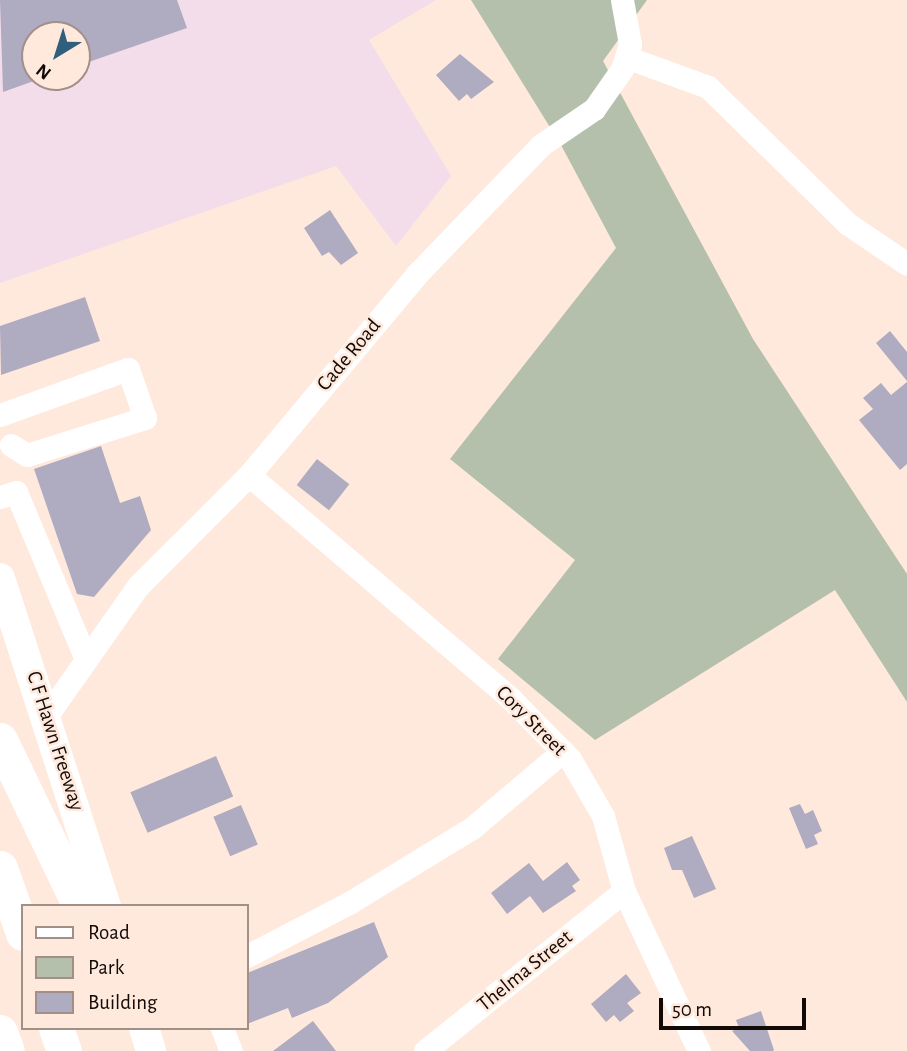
<!DOCTYPE html>
<style>
body{margin:0}
#map{position:relative;width:907px;height:1051px;overflow:hidden;background:#ffe9dc;font-family:"Alegreya Sans",sans-serif}
div>[style]{position:absolute}
.industrial>*{inset:0;background:#f3ddea}
.green>*{inset:0;background:#b4c0ac}
.building>*{inset:0;background:#afabc0;transform-origin:0 0}
.minor>*{height:23px;margin:-11.5px;padding:0 11.5px;transform-origin:11.5px;border-radius:11.5px;background:#fff}
.major>*{height:30px;margin:-15px;padding:0 15px;transform-origin:15px;border-radius:15px;background:#fff}
.highway>*{height:35px;margin:-17.5px;padding:0 17.5px;transform-origin:17.5px;border-radius:17.5px;background:#fff}
span{translate:-50% -50%;white-space:nowrap;text-align:center;line-height:1.15;-webkit-text-stroke:5px #ffe9dc;paint-order:stroke}
.street-label{font-size:21px;color:#110a07}
.legend{position:absolute;left:21px;top:904px;width:228px;height:126px;box-sizing:border-box;background:#ffe9dc;border:2px solid #a09087;margin:0;padding:9px 12px;list-style:none;font-size:21px;color:#110a07}
.legend li{display:flex;align-items:center;gap:14px;height:35px}
.legend b{width:35px;border:2px solid #a09087}
.north{position:absolute;left:21px;top:21px;width:70px;height:70px;box-sizing:border-box;background:#ffe9dc;border:2px solid #a09087;border-radius:50%;rotate:218deg;font-size:19px;font-weight:700;line-height:28px;text-align:center;color:#110a07}
.north::after{content:'';display:block;margin:auto;width:24px;height:32px;background:#305f7e;clip-path:polygon(50% 0,100% 100%,50% 72%,0 100%)}
.scale{position:absolute;left:659px;top:998px;width:147px;height:32px;box-sizing:border-box;border:4px solid #110a07;border-top:0;padding-left:9px;font-size:21px;line-height:24px;white-space:nowrap;color:#110a07;-webkit-text-stroke:5px #ffe9dc;paint-order:stroke}
</style>
<div id="map">
<div class="industrial">
<i style="clip-path:polygon(evenodd,0 0,436px 0,369px 40px,451px 176px,396px 246px,336px 166px,0 283px,0 0,35px 35px,77px 35px,77px 77px,35px 77px,35px 35px)"></i>
</div>
<div class="green">
<i style="clip-path:polygon(471px 0,647px 0,603px 61px,753px 339px,907px 574px,907px 702px,835px 590px,595px 740px,498px 659px,575px 560px,450px 459px,616px 248px,561px 145px)"></i>
</div>
<div class="building">
<i style="clip-path:polygon(0 0,177px 0,187px 28px,77px 66px,77px 35px,35px 35px,35px 77px,45px 77px,3px 92px)"></i>
<i style="clip-path:polygon(460px 54px,494px 82px,471px 99px,467px 94px,459px 101px,436px 75px)"></i>
<i style="clip-path:polygon(330px 210px,358px 253px,341px 265px,329px 252px,322px 256px,304px 228px)"></i>
<i style="clip-path:polygon(85px 297px,100px 341px,1px 375px,0 326px)"></i>
<i style="clip-path:polygon(890px 331px,907px 352px,907px 381px,876px 343px)"></i>
<i style="clip-path:polygon(907px 382px,907px 464px,900px 470px,859px 420px,873px 409px,863px 398px,881px 383px,891px 395px)"></i>
<i style="clip-path:polygon(101px 446px,120px 503px,140px 496px,151px 530px,94px 597px,77px 594px,34px 469px)"></i>
<i style="left:317px;top:459px;width:41px;height:33px;rotate:38deg"></i>
<i style="left:216px;top:756px;width:44px;height:93px;rotate:67deg"></i>
<i style="clip-path:polygon(800px 804px,805px 814px,813px 810px,822px 831px,814px 835px,818px 844px,806px 849px,789px 808px)"></i>
<i style="left:241px;top:805px;width:43px;height:30px;rotate:67deg"></i>
<i style="clip-path:polygon(692px 836px,716px 889px,694px 898px,682px 870px,672px 870px,664px 848px)"></i>
<i style="clip-path:polygon(567px 862px,580px 880px,572px 886px,576px 891px,543px 913px,530px 896px,507px 914px,491px 893px,529px 863px,543px 881px)"></i>
<i style="clip-path:polygon(374px 922px,388px 957px,328px 1003px,292px 1018px,288px 1008px,247px 1024px,247px 973px)"></i>
<i style="clip-path:polygon(626px 974px,641px 993px,627px 1003px,634px 1011px,620px 1022px,614px 1015px,606px 1022px,591px 1004px)"></i>
<i style="clip-path:polygon(761px 1011px,774px 1050px,773px 1051px,750px 1051px,732px 1031px,739px 1028px,736px 1020px)"></i>
<i style="clip-path:polygon(313px 1021px,336px 1051px,273px 1051px)"></i>
</div>
<div class="minor">
<i style="left:626px;top:57px;width:87px;rotate:20.1deg"></i>
<i style="left:708px;top:87px;width:196px;rotate:44.4deg"></i>
<i style="left:848px;top:224px;width:71px;rotate:34.1deg"></i>
<i style="left:0;top:415px;width:136px;rotate:-19.8deg"></i>
<i style="left:128px;top:369px;width:52px;rotate:70.9deg"></i>
<i style="left:145px;top:418px;width:124px;rotate:162.6deg"></i>
<i style="left:27px;top:455px;width:19px;rotate:-148deg"></i>
<i style="left:249px;top:475px;width:345px;rotate:40.5deg"></i>
<i style="left:511px;top:699px;width:84px;rotate:45.5deg"></i>
<i style="left:570px;top:759px;width:66px;rotate:59.9deg"></i>
<i style="left:603px;top:816px;width:78px;rotate:74.4deg"></i>
<i style="left:624px;top:891px;width:177px;rotate:64.9deg"></i>
<i style="left:0;top:497px;width:17px;rotate:-17deg"></i>
<i style="left:16px;top:492px;width:181px;rotate:67.3deg"></i>
<i style="left:48px;top:714px;width:156px;rotate:-54.9deg"></i>
<i style="left:138px;top:586px;width:157px;rotate:-45deg"></i>
<i style="left:249px;top:475px;width:261px;rotate:-50.1deg"></i>
<i style="left:416px;top:275px;width:180px;rotate:-46.1deg"></i>
<i style="left:541px;top:145px;width:64px;rotate:-34.2deg"></i>
<i style="left:594px;top:109px;width:49px;rotate:-55deg"></i>
<i style="left:622px;top:69px;width:26px;rotate:-72deg"></i>
<i style="left:630px;top:44px;width:45px;rotate:-100.3deg"></i>
<i style="left:247px;top:956px;width:115px;rotate:-27.5deg"></i>
<i style="left:349px;top:903px;width:144px;rotate:-31.4deg"></i>
<i style="left:472px;top:828px;width:119px;rotate:-40.2deg"></i>
<i style="left:222px;top:1028px;width:25px;rotate:69deg"></i>
<i style="left:425px;top:1051px;width:255px;rotate:-38.8deg"></i>
</div>
<div class="major">
<i style="left:0;top:578px;width:345px;rotate:72.1deg"></i>
<i style="left:144px;top:1028px;width:24px;rotate:73deg"></i>
</div>
<div class="highway">
<i style="left:0;top:740px;width:184px;rotate:64.3deg"></i>
<i style="left:0;top:868px;width:69px;rotate:70.5deg"></i>
<i style="left:56px;top:1028px;width:24px;rotate:71deg"></i>
<i style="left:0;top:1032px;width:20px;rotate:70deg"></i>
</div>
<div class="street-label">
<span style="left:349px;top:355px;rotate:-50deg">Cade Road</span>
<span style="left:531px;top:721px;rotate:45deg">Cory Street</span>
<span style="left:55px;top:741px;rotate:72deg">C F Hawn Freeway</span>
<span style="left:525px;top:971px;rotate:-39deg">Thelma Street</span>
</div>
<ul class="legend">
<li><b style="height:9px;background:#fff"></b>Road</li>
<li><b style="height:19px;background:#b4c0ac"></b>Park</li>
<li><b style="height:19px;background:#afabc0"></b>Building</li>
</ul>
<div class="north">N</div>
<div class="scale">50 m</div>
</div>
